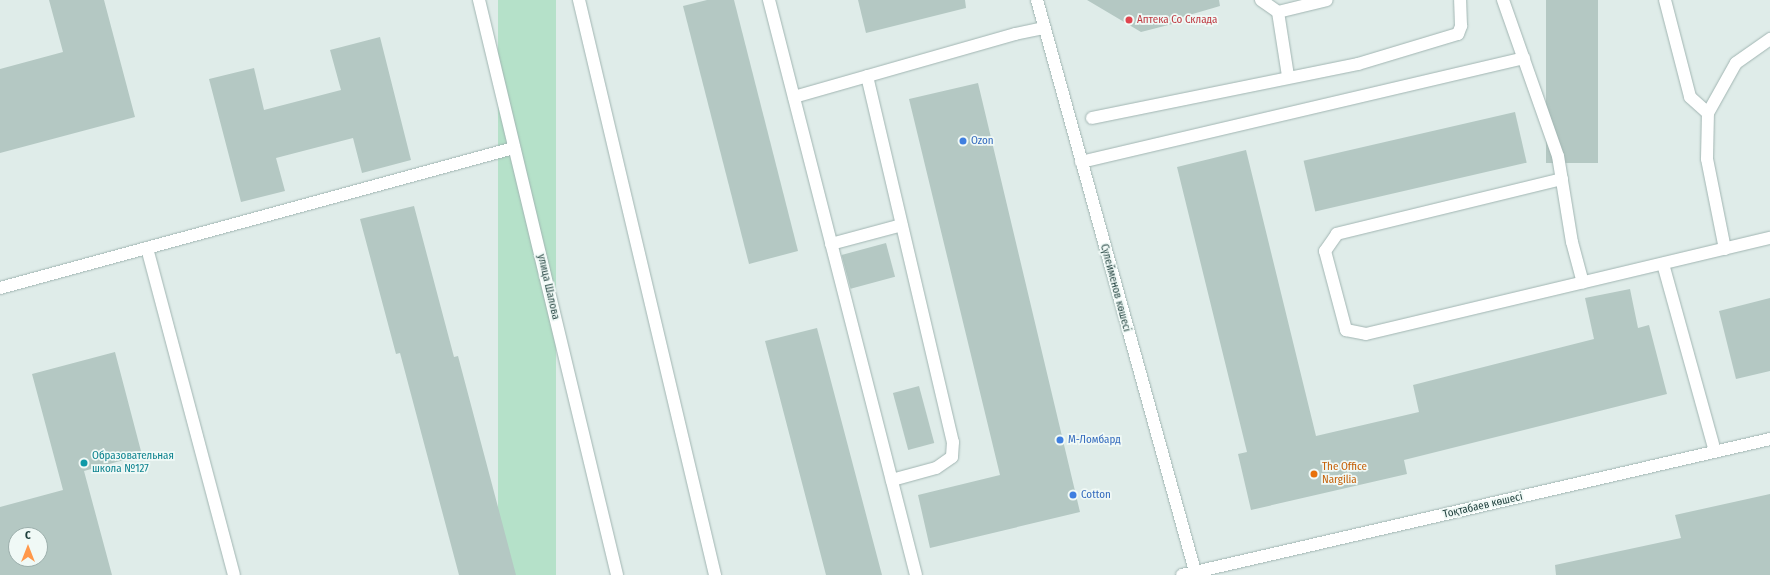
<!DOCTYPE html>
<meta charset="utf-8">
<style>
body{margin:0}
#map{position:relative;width:1770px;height:575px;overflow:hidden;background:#dfece9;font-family:"Fira Sans Condensed",sans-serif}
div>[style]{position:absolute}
.green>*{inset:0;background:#b5e1c9;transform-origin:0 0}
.building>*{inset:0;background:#b4c8c3;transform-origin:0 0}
.roads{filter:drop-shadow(0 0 1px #a1b5b2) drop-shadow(0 0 1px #a1b5b2)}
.minor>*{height:12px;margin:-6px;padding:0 6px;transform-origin:6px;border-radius:6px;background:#fff}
.dots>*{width:11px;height:11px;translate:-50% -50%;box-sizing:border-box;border:2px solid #f0f9f6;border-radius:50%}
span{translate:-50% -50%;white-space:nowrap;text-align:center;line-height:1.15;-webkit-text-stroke:3.5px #f0f9f6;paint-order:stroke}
.health-label{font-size:11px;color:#be3a42}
.left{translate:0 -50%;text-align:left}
.shop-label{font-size:11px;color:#366cbe}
.street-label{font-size:11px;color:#1e3f3c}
.culture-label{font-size:11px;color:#0d838f}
.food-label{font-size:11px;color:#c56008}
.north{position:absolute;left:8px;top:527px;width:40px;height:40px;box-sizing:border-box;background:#f0f9f6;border:1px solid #9cafac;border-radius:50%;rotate:0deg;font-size:11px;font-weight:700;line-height:16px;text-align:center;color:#1e3f3c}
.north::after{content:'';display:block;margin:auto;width:14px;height:18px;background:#ff984b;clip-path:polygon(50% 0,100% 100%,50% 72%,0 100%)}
</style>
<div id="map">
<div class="green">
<i style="left:498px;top:0;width:58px;height:593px"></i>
</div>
<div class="building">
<i style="clip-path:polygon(49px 0,104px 0,135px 117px,0 153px,0 69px,63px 52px)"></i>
<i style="clip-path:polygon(707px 0,734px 0,798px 251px,749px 264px,683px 6px)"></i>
<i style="clip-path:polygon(858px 0,965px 0,966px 8px,866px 33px)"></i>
<i style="clip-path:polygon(1087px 0,1219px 0,1220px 6px,1179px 18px,1180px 22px,1141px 32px)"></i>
<i style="left:1546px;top:0;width:52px;height:163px"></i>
<i style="clip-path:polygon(380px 37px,411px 160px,362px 173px,353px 138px,276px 158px,285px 191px,241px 202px,209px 79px,254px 68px,264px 110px,341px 90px,330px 50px)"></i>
<i style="clip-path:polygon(978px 83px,1080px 512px,930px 548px,918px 495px,1000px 475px,909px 99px)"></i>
<i style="left:1515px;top:112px;width:52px;height:217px;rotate:77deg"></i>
<i style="clip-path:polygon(1246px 150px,1316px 436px,1419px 412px,1413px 385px,1594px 339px,1585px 298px,1630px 289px,1638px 328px,1649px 325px,1667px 394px,1404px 460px,1407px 474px,1251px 510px,1238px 454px,1247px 452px,1177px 167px)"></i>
<i style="clip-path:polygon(414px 206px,454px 357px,458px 356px,516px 575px,459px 575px,400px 353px,396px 354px,360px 219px)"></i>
<i style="left:886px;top:243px;width:35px;height:46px;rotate:75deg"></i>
<i style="clip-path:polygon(1770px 298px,1770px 371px,1736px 379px,1719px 311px)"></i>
<i style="clip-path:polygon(817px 328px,873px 541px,882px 575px,826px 575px,765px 341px)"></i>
<i style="clip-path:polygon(evenodd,115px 352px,142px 455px,84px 471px,112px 575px,0 575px,0 507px,63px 490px,32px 374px,115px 352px,16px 535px,40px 535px,40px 559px,16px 559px,16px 535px)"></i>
<i style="left:919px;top:386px;width:59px;height:27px;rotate:75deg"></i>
<i style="clip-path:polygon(1770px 494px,1770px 575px,1556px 575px,1555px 565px,1681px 538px,1675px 515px)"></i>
</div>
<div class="roads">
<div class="minor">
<i style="left:479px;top:0;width:591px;rotate:76.5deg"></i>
<i style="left:579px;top:0;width:591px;rotate:76.69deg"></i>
<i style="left:769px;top:0;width:593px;rotate:75.66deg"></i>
<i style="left:1037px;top:0;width:597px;rotate:74.54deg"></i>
<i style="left:1261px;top:0;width:21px;rotate:35deg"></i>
<i style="left:1278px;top:12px;width:50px;rotate:-13.8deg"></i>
<i style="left:1503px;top:0;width:165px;rotate:70.6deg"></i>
<i style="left:1558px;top:156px;width:87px;rotate:80.8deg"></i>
<i style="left:1572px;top:242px;width:42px;rotate:75deg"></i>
<i style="left:1665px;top:0;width:100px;rotate:75.5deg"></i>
<i style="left:1690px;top:97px;width:24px;rotate:42deg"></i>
<i style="left:1278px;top:12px;width:65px;rotate:81.1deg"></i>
<i style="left:867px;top:76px;width:376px;rotate:76.8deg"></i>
<i style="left:953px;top:442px;width:15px;rotate:94deg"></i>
<i style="left:952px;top:457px;width:19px;rotate:145deg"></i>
<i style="left:936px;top:468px;width:46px;rotate:164.7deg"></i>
<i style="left:794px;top:97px;width:230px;rotate:-15.9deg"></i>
<i style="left:1015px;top:34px;width:30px;rotate:-12deg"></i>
<i style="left:1092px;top:118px;width:271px;rotate:-11.5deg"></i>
<i style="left:1358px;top:64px;width:104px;rotate:-16.7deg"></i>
<i style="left:1458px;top:34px;width:9px;rotate:-69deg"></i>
<i style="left:1461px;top:26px;width:26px;rotate:-92deg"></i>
<i style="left:1081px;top:162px;width:455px;rotate:-13.2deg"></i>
<i style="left:1562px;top:179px;width:232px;rotate:166.3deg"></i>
<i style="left:1337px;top:234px;width:21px;rotate:125deg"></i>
<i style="left:1325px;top:251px;width:82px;rotate:75.1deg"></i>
<i style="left:1346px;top:330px;width:20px;rotate:11deg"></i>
<i style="left:1366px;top:334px;width:415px;rotate:-13.4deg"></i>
<i style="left:831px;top:244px;width:73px;rotate:-15deg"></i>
<i style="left:147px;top:248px;width:338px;rotate:75.1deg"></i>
<i style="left:1725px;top:249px;width:92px;rotate:-101.3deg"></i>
<i style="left:1707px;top:159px;width:46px;rotate:-88.8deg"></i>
<i style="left:1708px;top:113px;width:57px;rotate:-60.8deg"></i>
<i style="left:1736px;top:63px;width:42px;rotate:-35.2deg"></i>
<i style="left:1663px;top:264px;width:194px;rotate:74.5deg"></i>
<i style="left:0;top:288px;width:533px;rotate:-15.24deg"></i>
<i style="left:1182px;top:575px;width:604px;rotate:-13.02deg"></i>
</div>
</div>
<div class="dots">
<i style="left:1129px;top:20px;background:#e0444e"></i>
<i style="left:963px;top:141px;background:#3f7fe0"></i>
<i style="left:1060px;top:440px;background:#3f7fe0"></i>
<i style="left:84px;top:463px;background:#0f9aa8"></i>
<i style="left:1314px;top:474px;background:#e8710a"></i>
<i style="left:1073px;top:495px;background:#3f7fe0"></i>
</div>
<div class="health-label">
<span class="left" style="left:1137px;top:20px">Аптека Со Склада</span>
</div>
<div class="shop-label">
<span class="left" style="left:971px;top:141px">Ozon</span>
<span class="left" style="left:1068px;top:440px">М-Ломбард</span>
<span class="left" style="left:1081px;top:495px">Cotton</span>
</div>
<div class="street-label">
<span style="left:548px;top:287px;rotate:77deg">улица Шалова</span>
<span style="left:1115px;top:288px;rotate:75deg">Сүлейменов көшесі</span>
<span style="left:1483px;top:506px;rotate:-13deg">Тоқтабаев көшесі</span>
</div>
<div class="culture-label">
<span class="left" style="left:92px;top:463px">Образовательная<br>школа №127</span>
</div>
<div class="food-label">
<span class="left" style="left:1322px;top:474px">The Office<br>Nargilia</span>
</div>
<div class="north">С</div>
</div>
